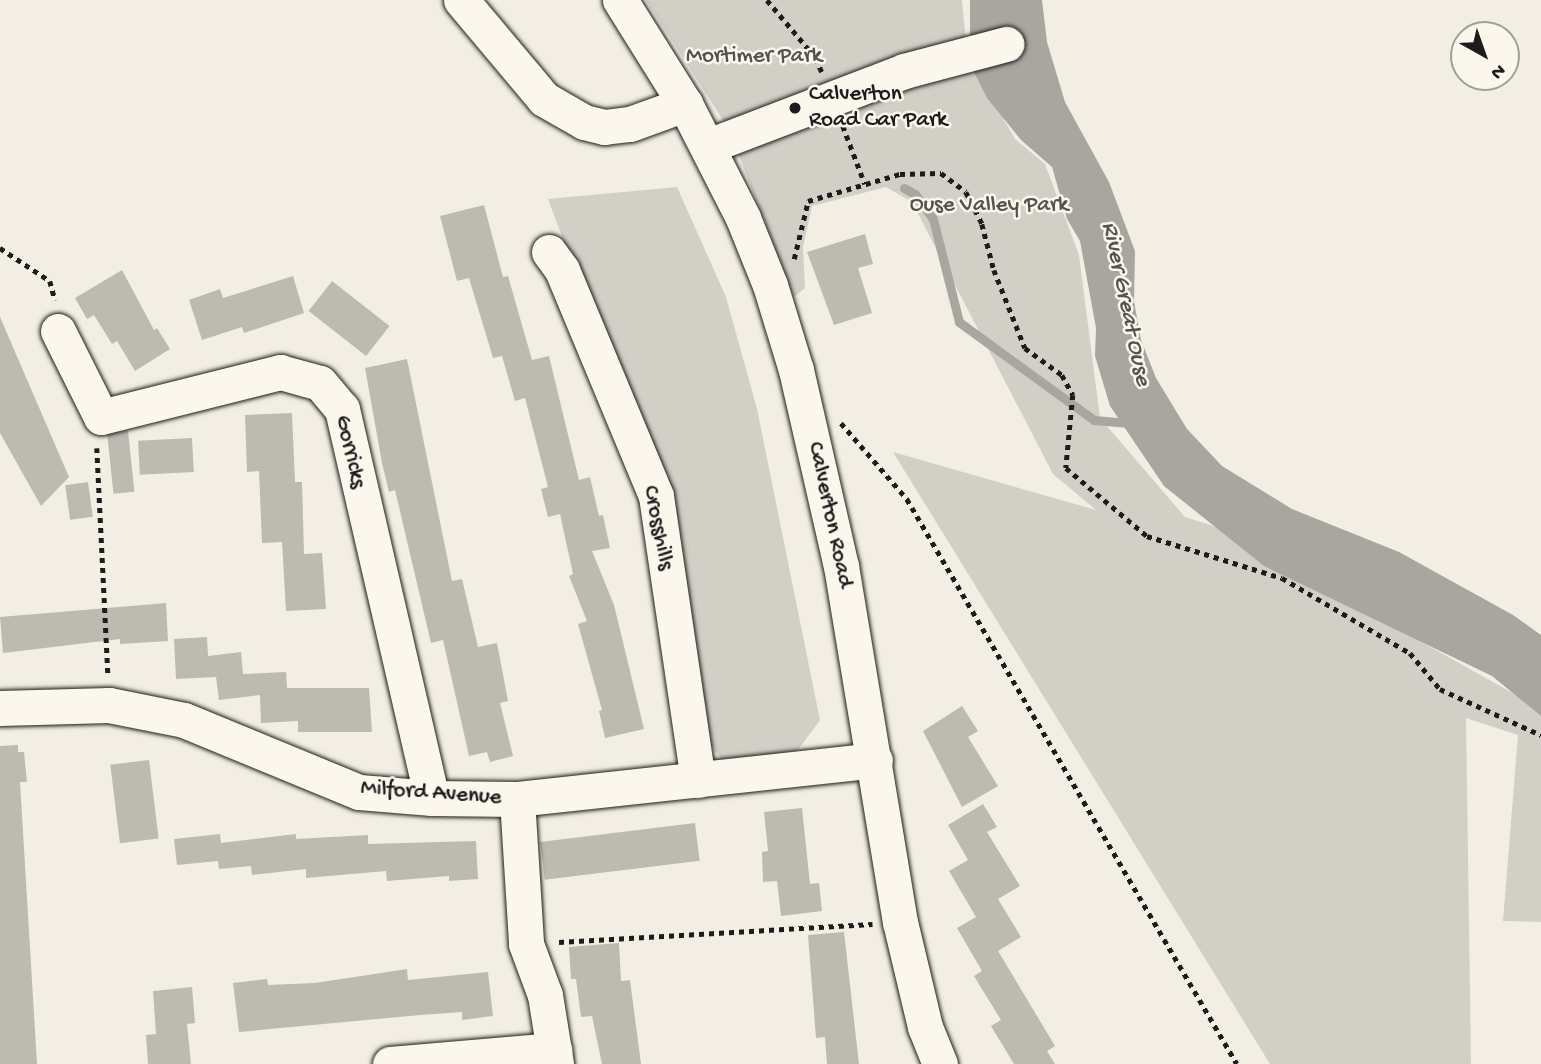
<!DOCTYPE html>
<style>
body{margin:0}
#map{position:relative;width:1541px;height:1064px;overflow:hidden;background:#f2eee4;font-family:"Gochi Hand",sans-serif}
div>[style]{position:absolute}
.green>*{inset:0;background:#d2cfc6}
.water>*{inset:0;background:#a9a6a0}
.stream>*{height:9px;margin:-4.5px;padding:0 4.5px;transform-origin:4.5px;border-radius:4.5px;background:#a9a6a0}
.building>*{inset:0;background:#bdbab1;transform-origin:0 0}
.path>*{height:4.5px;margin-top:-2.25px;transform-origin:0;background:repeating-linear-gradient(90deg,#1c1c1c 0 5px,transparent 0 10px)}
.roads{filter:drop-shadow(0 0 2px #1c1c1c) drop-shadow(0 0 2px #1c1c1c)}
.minor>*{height:35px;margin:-17.5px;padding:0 17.5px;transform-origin:17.5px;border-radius:17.5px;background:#fbf7ec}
.dots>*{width:19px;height:19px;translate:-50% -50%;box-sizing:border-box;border:4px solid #fbf7ec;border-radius:50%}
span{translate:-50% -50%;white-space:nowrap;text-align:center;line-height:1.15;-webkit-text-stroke:5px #fbf7ec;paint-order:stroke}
.park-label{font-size:23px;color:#53524f}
.poi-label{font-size:23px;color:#1c1c1c}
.left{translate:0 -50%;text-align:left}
.street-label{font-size:23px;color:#1c1c1c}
.water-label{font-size:24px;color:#545351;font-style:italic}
.north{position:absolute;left:1450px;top:21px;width:70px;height:70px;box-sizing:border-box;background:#fbf7ec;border:2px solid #a29f99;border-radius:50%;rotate:140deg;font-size:19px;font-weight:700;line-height:28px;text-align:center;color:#1c1c1c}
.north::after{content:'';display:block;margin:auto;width:24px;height:32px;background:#1c1c1c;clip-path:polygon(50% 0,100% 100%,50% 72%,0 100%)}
</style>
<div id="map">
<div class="green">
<i style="clip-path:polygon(646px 0,962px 0,966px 43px,728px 128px)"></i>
<i style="clip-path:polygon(974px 67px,1015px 139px,1045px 164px,1079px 255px,1100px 418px,1185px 517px,1245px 536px,1368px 612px,1541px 709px,1541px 922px,1503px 921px,1518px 735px,1466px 718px,1471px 1064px,1270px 1064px,893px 452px,1096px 510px,1053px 474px,912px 202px,886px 187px,812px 206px,803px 247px,805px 288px,794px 297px,734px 143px,906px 82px)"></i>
<i style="clip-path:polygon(677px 187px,726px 297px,757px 409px,820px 720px,795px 754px,723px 761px,697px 728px,657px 492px,548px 199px)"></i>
</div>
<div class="water">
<i style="clip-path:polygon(970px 0,1042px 0,1047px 42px,1065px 102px,1109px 182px,1135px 251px,1134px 301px,1141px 340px,1156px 378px,1187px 429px,1222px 466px,1292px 509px,1399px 552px,1513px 615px,1541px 635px,1541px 716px,1492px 676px,1264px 566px,1164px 486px,1110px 406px,1095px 356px,1096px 328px,1080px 241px,1067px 219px,1052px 167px,1021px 140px,987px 98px,970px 64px)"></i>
</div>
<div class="stream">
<i style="left:904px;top:188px;width:13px;rotate:29deg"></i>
<i style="left:915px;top:194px;width:31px;rotate:54deg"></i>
<i style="left:933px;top:219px;width:106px;rotate:75.8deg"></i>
<i style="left:959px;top:322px;width:167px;rotate:36deg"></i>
<i style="left:1094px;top:420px;width:35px;rotate:5deg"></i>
</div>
<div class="building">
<i style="clip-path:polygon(484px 205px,503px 277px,508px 276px,532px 360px,549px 356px,579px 480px,590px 477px,599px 516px,603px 515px,610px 548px,592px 551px,614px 605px,644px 729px,605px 738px,599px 711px,602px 710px,578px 624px,587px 621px,569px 576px,573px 574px,560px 514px,548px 517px,541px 489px,548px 487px,525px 398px,515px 401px,502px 356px,493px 358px,469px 278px,457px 281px,440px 216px)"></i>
<i style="clip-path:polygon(865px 234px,873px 264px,858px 268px,872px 313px,834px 325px,807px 252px)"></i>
<i style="clip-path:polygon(122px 270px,154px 330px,157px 328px,170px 349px,135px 371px,117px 341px,112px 344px,94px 315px,87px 319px,75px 298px)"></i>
<i style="clip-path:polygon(293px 276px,304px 313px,244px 333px,242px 327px,202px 340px,189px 300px,220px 289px,223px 298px)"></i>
<i style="left:332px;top:281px;width:73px;height:38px;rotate:38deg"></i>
<i style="clip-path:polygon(0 317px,69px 477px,41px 506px,0 433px)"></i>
<i style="clip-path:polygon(407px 359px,452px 581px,462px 579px,478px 647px,497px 643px,508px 701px,500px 703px,513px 756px,490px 762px,487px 752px,469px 756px,443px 640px,431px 643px,395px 490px,389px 492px,382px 463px,365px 368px)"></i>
<i style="clip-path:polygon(292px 413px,295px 482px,302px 482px,304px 554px,322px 553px,326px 609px,286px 611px,282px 542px,262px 543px,259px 471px,247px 472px,245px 415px)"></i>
<i style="left:128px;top:431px;width:61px;height:21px;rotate:84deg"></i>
<i style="left:192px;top:438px;width:34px;height:54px;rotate:87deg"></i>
<i style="left:88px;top:482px;width:35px;height:23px;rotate:82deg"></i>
<i style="clip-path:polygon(166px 603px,168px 641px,120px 644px,120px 639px,3px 653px,0 617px)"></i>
<i style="clip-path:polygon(207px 637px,208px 656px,241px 652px,243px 674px,286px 672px,287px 688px,369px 688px,372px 732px,298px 732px,298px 721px,261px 723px,260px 695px,219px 700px,216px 677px,176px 679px,174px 639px)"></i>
<i style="clip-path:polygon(962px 706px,978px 731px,968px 737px,998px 786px,962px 807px,923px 731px)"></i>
<i style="clip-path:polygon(18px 745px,18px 752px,24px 752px,27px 782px,20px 782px,37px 1064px,0 1064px,0 746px)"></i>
<i style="left:149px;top:760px;width:79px;height:39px;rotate:83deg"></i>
<i style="clip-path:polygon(983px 804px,997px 827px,987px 832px,1020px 886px,998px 899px,1021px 937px,998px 951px,1055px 1046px,1047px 1051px,1055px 1064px,1014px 1064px,991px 1026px,1001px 1020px,974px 976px,982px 971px,957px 928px,976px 917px,949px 871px,968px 860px,948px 825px)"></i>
<i style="clip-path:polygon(802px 808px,810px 884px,819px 883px,822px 911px,781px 916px,777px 881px,763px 882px,762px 852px,768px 851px,764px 812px)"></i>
<i style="left:695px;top:823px;width:38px;height:156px;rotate:83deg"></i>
<i style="clip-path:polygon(220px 834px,221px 843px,296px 834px,296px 839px,368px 835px,368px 844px,476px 841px,478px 879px,449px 881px,449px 876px,387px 881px,386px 871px,306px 878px,306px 869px,252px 875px,251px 866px,219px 869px,218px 861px,177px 865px,174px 839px)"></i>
<i style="clip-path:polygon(844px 932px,859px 1064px,827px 1064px,825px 1037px,816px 1038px,808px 935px)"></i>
<i style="clip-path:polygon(619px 943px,621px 981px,630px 980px,641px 1064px,602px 1064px,592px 1016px,581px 1017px,576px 979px,571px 979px,569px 947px)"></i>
<i style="clip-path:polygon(407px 969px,408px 980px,488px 972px,493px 1016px,462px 1020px,462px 1012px,420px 1015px,239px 1032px,233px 983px,267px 979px,268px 985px,315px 983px)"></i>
<i style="clip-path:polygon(192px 987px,195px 1023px,187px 1024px,191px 1064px,148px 1064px,146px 1035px,156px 1034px,153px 991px)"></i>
</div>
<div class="path">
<i style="left:767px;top:0;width:76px;rotate:49.8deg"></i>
<i style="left:816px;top:58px;width:15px;rotate:67deg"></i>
<i style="left:843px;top:126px;width:62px;rotate:69.2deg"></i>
<i style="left:0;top:248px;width:60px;rotate:33.4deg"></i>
<i style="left:50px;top:281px;width:20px;rotate:75deg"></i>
<i style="left:794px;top:259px;width:60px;rotate:-76.4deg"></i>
<i style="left:808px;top:201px;width:96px;rotate:-16.4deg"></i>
<i style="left:900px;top:174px;width:41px;rotate:-1.4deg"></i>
<i style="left:941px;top:173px;width:31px;rotate:37deg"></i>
<i style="left:966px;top:192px;width:36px;rotate:63deg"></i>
<i style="left:982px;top:224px;width:48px;rotate:75.4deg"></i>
<i style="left:994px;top:270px;width:84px;rotate:68.3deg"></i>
<i style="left:1025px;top:348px;width:46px;rotate:36.1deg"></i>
<i style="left:1062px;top:375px;width:23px;rotate:61deg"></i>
<i style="left:1073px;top:395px;width:73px;rotate:95.5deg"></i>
<i style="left:1066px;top:468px;width:106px;rotate:40deg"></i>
<i style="left:1147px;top:536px;width:141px;rotate:17.3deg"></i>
<i style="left:1282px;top:578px;width:148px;rotate:30.4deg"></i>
<i style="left:1410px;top:653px;width:47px;rotate:50.2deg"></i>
<i style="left:1440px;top:689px;width:111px;rotate:24.5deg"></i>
<i style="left:841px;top:423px;width:101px;rotate:49deg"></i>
<i style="left:907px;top:499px;width:654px;rotate:59.71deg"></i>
<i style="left:97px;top:448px;width:229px;rotate:87.2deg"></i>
<i style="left:559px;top:942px;width:314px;rotate:-3.3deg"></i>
</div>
<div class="roads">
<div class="minor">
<i style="left:461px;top:0;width:129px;rotate:50deg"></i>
<i style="left:544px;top:99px;width:46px;rotate:29.9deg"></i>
<i style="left:584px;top:122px;width:21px;rotate:14deg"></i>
<i style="left:604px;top:127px;width:26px;rotate:-7deg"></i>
<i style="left:630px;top:124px;width:59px;rotate:-20deg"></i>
<i style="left:620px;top:0;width:123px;rotate:58deg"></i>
<i style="left:685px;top:104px;width:128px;rotate:63deg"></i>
<i style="left:743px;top:218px;width:72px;rotate:68.1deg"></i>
<i style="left:770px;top:285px;width:89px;rotate:73deg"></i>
<i style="left:796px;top:370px;width:201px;rotate:77.1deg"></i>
<i style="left:841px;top:566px;width:361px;rotate:80.6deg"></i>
<i style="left:900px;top:922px;width:108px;rotate:76.6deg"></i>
<i style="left:925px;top:1027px;width:40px;rotate:68deg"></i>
<i style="left:708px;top:146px;width:210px;rotate:-20.9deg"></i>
<i style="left:904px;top:71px;width:106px;rotate:-14.8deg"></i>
<i style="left:549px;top:252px;width:22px;rotate:54deg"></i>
<i style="left:562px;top:270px;width:245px;rotate:67.4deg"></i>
<i style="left:656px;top:496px;width:287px;rotate:81.6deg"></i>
<i style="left:58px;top:331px;width:96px;rotate:63.4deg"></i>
<i style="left:101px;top:417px;width:185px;rotate:-14.1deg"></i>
<i style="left:280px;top:372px;width:41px;rotate:15.4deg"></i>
<i style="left:320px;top:383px;width:34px;rotate:50deg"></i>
<i style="left:342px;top:409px;width:399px;rotate:77deg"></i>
<i style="left:0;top:708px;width:109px;rotate:-1.6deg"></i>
<i style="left:109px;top:705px;width:76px;rotate:11.3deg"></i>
<i style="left:184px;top:720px;width:189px;rotate:22.4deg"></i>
<i style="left:359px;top:792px;width:73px;rotate:4.7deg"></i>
<i style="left:432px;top:798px;width:85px;rotate:0.7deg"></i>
<i style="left:517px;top:799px;width:360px;rotate:-6.2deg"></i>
<i style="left:517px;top:799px;width:145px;rotate:86.4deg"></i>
<i style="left:526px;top:944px;width:54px;rotate:69.6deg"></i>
<i style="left:545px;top:995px;width:70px;rotate:80.9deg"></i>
<i style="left:390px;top:1064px;width:165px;rotate:-4.9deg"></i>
</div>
</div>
<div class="dots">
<i style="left:795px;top:108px;background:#1c1c1c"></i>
</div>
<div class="park-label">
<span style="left:754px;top:57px">Mortimer Park</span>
<span style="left:989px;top:206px">Ouse Valley Park</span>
</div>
<div class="poi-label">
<span class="left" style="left:809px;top:108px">Calverton<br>Road Car Park</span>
</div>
<div class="street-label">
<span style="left:349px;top:452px;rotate:77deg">Gorricks</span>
<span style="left:829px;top:515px;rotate:78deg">Calverton Road</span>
<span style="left:657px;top:528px;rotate:79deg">Crosshills</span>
<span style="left:431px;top:794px;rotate:4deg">Milford Avenue</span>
</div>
<div class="water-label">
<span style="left:1125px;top:304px;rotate:78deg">River Great Ouse</span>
</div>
<div class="north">N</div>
</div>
